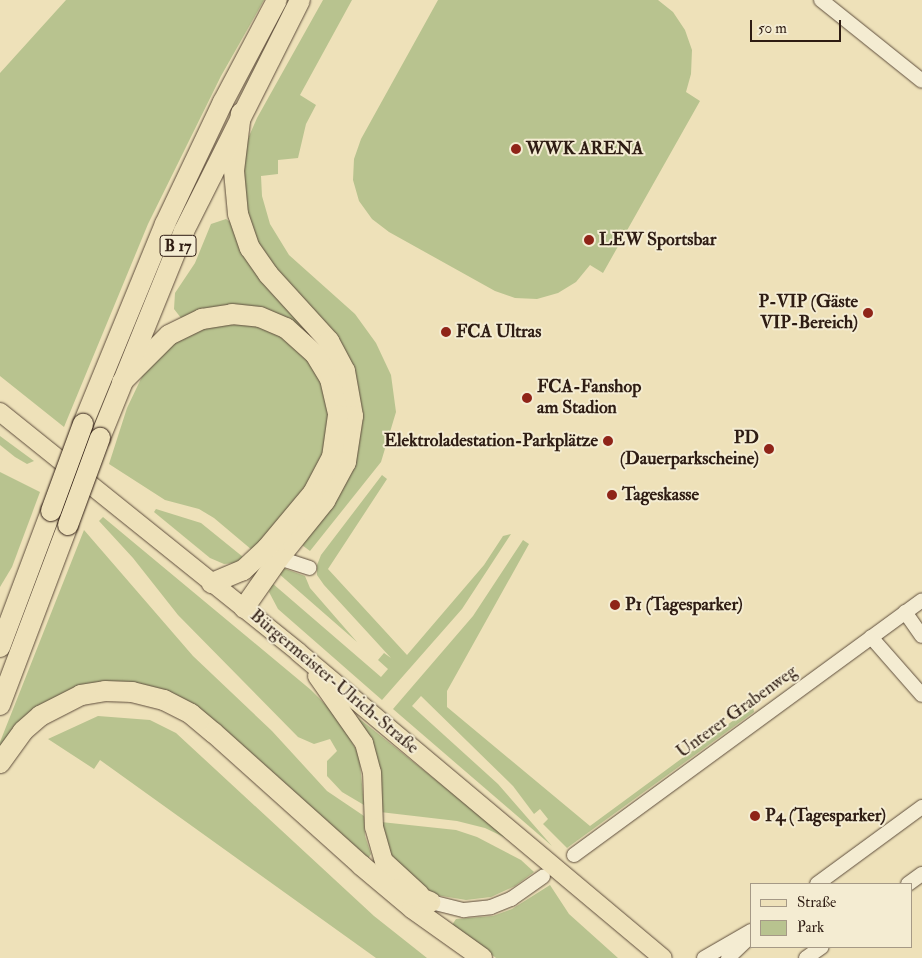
<!DOCTYPE html>
<meta charset="utf-8">
<style>
body{margin:0}
#map{position:relative;width:922px;height:958px;overflow:hidden;background:#eee1b9;font-family:"IM FELL Double Pica",serif}
div>[style]{position:absolute}
.green>*{inset:0;background:#b8c38f}
.roads{filter:drop-shadow(0 0 1px #5e4d3c) drop-shadow(0 0 1px #5e4d3c)}
.minor>*{height:14px;margin:-7px;padding:0 7px;transform-origin:7px;border-radius:7px;background:#f4ecd2}
.major>*{height:18px;margin:-9px;padding:0 9px;transform-origin:9px;border-radius:9px;background:#eee1b9}
.highway>*{height:20px;margin:-10px;padding:0 10px;transform-origin:10px;border-radius:10px;background:#eee1b9}
.bridges{filter:drop-shadow(0 0 1px #2e1c13) drop-shadow(0 0 1px #2e1c13)}
.highway-bridge>*{height:20px;margin:-10px;padding:0 10px;transform-origin:10px;border-radius:10px;background:#eee1b9}
.dots>*{width:14px;height:14px;translate:-50% -50%;box-sizing:border-box;border:2px solid #f4ecd2;border-radius:50%}
span{translate:-50% -50%;white-space:nowrap;text-align:center;line-height:1.15;-webkit-text-stroke:4px #f4ecd2;paint-order:stroke}
.shield-label span{padding:1px 4px;background:#f4ecd2;border:1px solid;border-radius:4px;-webkit-text-stroke-width:0}
.shield-label{font-size:16px;color:#2e1c13;font-weight:700}
.poi-label{font-size:18px;color:#2e1c13;font-weight:700}
.left{translate:0 -50%;text-align:left}
.right{translate:-100% -50%;text-align:right}
.street-label{font-size:18px;color:#2e1c13}
.legend{position:absolute;left:750px;top:883px;width:162px;height:65px;box-sizing:border-box;background:#f4ecd2;border:1px solid #a59986;margin:0;padding:6px 9px;list-style:none;font-size:15px;color:#2e1c13}
.legend li{display:flex;align-items:center;gap:10px;height:25px}
.legend b{width:25px;border:1px solid #a59986}
.scale{position:absolute;left:750px;top:20px;width:91px;height:22px;box-sizing:border-box;border:2px solid #2e1c13;border-top:0;padding-left:6px;font-size:15px;line-height:18px;white-space:nowrap;color:#2e1c13;-webkit-text-stroke:4px #f4ecd2;paint-order:stroke}
</style>
<div id="map">
<div class="green">
<i style="clip-path:polygon(66px 0,264px 0,221px 76px,148px 224px,64px 427px,0 376px,0 73px)"></i>
<i style="clip-path:polygon(323px 0,352px 0,300px 95px,316px 105px,306px 124px,298px 158px,278px 160px,278px 174px,261px 176px,262px 196px,270px 224px,289px 255px,355px 314px,376px 343px,391px 375px,396px 412px,381px 462px,310px 551px,294px 539px,325px 501px,345px 371px,268px 274px,234px 171px,257px 118px)"></i>
<i style="clip-path:polygon(438px 0,658px 0,673px 12px,685px 30px,692px 50px,691px 74px,686px 92px,700px 101px,603px 273px,590px 265px,576px 282px,558px 293px,537px 299px,515px 298px,495px 291px,389px 232px,372px 219px,359px 201px,353px 180px,354px 159px,361px 139px)"></i>
<i style="clip-path:polygon(226px 219px,233px 224px,237px 240px,249px 263px,326px 351px,295px 329px,198px 311px,181px 318px,174px 309px,175px 293px,195px 263px,211px 224px)"></i>
<i style="clip-path:polygon(231px 319px,283px 334px,310px 358px,324px 381px,332px 414px,325px 454px,307px 489px,278px 524px,252px 550px,214px 518px,199px 509px,165px 500px,109px 464px,127px 408px,148px 364px,172px 340px)"></i>
<i style="clip-path:polygon(0 436px,34px 461px,27px 464px,15px 457px,0 445px)"></i>
<i style="clip-path:polygon(0 472px,40px 492px,12px 567px,0 587px)"></i>
<i style="clip-path:polygon(382px 475px,387px 479px,328px 569px,407px 655px,484px 565px,503px 536px,511px 534px,462px 609px,382px 700px,278px 609px,269px 592px,272px 583px,381px 677px,388px 669px,378px 660px,384px 653px,391px 658px,324px 585px,317px 575px,317px 565px,321px 555px)"></i>
<i style="clip-path:polygon(156px 509px,201px 523px,243px 557px,235px 563px,224px 564px,210px 558px,154px 512px)"></i>
<i style="clip-path:polygon(103px 517px,311px 690px,336px 715px,359px 754px,364px 805px,342px 792px,327px 776px,327px 761px,337px 751px,330px 739px,314px 744px,298px 737px,178px 615px,133px 558px,99px 521px)"></i>
<i style="clip-path:polygon(84px 530px,193px 656px,272px 731px,327px 791px,364px 816px,365px 836px,371px 854px,368px 859px,258px 759px,198px 711px,116px 683px,0 750px,0 742px)"></i>
<i style="clip-path:polygon(523px 540px,529px 544px,447px 691px,447px 707px,590px 826px,753px 706px,754px 712px,567px 848px,543px 824px,548px 819px,540px 809px,534px 814px,513px 786px,421px 696px,412px 706px,498px 784px,552px 846px,393px 709px,473px 616px)"></i>
<i style="clip-path:polygon(283px 568px,305px 576px,310px 588px,357px 642px,278px 573px)"></i>
<i style="clip-path:polygon(98px 716px,150px 720px,176px 733px,374px 916px,427px 958px,376px 958px,100px 760px,94px 769px,48px 739px)"></i>
<i style="clip-path:polygon(356px 716px,512px 841px,485px 828px,457px 821px,380px 812px,369px 739px)"></i>
<i style="clip-path:polygon(381px 822px,456px 830px,477px 837px,521px 860px,534px 872px,515px 886px,491px 897px,466px 900px,436px 895px,399px 870px,388px 852px)"></i>
<i style="clip-path:polygon(550px 885px,569px 914px,618px 958px,496px 958px,452px 925px,456px 919px,493px 916px,512px 909px)"></i>
</div>
<div class="roads">
<div class="minor">
<i style="left:821px;top:0;width:129px;rotate:38.7deg"></i>
<i style="left:279px;top:558px;width:32px;rotate:18deg"></i>
<i style="left:905px;top:612px;width:29px;rotate:55deg"></i>
<i style="left:871px;top:637px;width:77px;rotate:48.7deg"></i>
<i style="left:574px;top:855px;width:431px;rotate:-36.2deg"></i>
<i style="left:817px;top:884px;width:130px;rotate:-36.3deg"></i>
<i style="left:908px;top:884px;width:17px;rotate:-36deg"></i>
<i style="left:431px;top:902px;width:34px;rotate:14deg"></i>
<i style="left:464px;top:910px;width:27px;rotate:-6deg"></i>
<i style="left:491px;top:907px;width:22px;rotate:-22deg"></i>
<i style="left:511px;top:899px;width:39px;rotate:-35deg"></i>
<i style="left:704px;top:958px;width:54px;rotate:-29.9deg"></i>
<i style="left:728px;top:958px;width:29px;rotate:-44deg"></i>
<i style="left:806px;top:958px;width:19px;rotate:-35deg"></i>
</div>
<div class="major">
<i style="left:0;top:412px;width:383px;rotate:38.8deg"></i>
<i style="left:298px;top:652px;width:476px;rotate:40deg"></i>
<i style="left:317px;top:676px;width:82px;rotate:55deg"></i>
<i style="left:364px;top:743px;width:30px;rotate:75deg"></i>
<i style="left:372px;top:772px;width:55px;rotate:87.9deg"></i>
<i style="left:374px;top:827px;width:35px;rotate:74deg"></i>
<i style="left:384px;top:861px;width:49px;rotate:42.5deg"></i>
</div>
<div class="highway">
<i style="left:241px;top:113px;width:58px;rotate:96.9deg"></i>
<i style="left:234px;top:171px;width:43px;rotate:84.7deg"></i>
<i style="left:238px;top:214px;width:36px;rotate:71deg"></i>
<i style="left:250px;top:248px;width:32px;rotate:55deg"></i>
<i style="left:268px;top:274px;width:91px;rotate:47.7deg"></i>
<i style="left:329px;top:341px;width:34px;rotate:62deg"></i>
<i style="left:345px;top:371px;width:46px;rotate:79.9deg"></i>
<i style="left:353px;top:416px;width:47px;rotate:98.7deg"></i>
<i style="left:346px;top:462px;width:44px;rotate:118.3deg"></i>
<i style="left:325px;top:501px;width:73px;rotate:128.9deg"></i>
<i style="left:279px;top:558px;width:61px;rotate:125deg"></i>
<i style="left:122px;top:382px;width:66px;rotate:-45deg"></i>
<i style="left:169px;top:335px;width:37px;rotate:-26deg"></i>
<i style="left:202px;top:319px;width:30px;rotate:-9deg"></i>
<i style="left:232px;top:314px;width:28px;rotate:6deg"></i>
<i style="left:260px;top:317px;width:28px;rotate:23deg"></i>
<i style="left:286px;top:328px;width:39px;rotate:42deg"></i>
<i style="left:315px;top:354px;width:29px;rotate:59deg"></i>
<i style="left:330px;top:379px;width:37px;rotate:77deg"></i>
<i style="left:338px;top:415px;width:42px;rotate:98.1deg"></i>
<i style="left:332px;top:457px;width:41px;rotate:117.8deg"></i>
<i style="left:313px;top:493px;width:72px;rotate:129.9deg"></i>
<i style="left:267px;top:548px;width:33px;rotate:137deg"></i>
<i style="left:243px;top:570px;width:34px;rotate:157deg"></i>
<i style="left:83px;top:424px;width:216px;rotate:-67.7deg"></i>
<i style="left:165px;top:224px;width:135px;rotate:-64.6deg"></i>
<i style="left:223px;top:102px;width:115px;rotate:-62.1deg"></i>
<i style="left:100px;top:438px;width:223px;rotate:-67.9deg"></i>
<i style="left:184px;top:231px;width:258px;rotate:-63.3deg"></i>
<i style="left:0;top:647px;width:145px;rotate:-69.4deg"></i>
<i style="left:0;top:705px;width:192px;rotate:-69.3deg"></i>
<i style="left:0;top:763px;width:39px;rotate:-54deg"></i>
<i style="left:23px;top:731px;width:23px;rotate:-41deg"></i>
<i style="left:40px;top:716px;width:46px;rotate:-27.1deg"></i>
<i style="left:81px;top:695px;width:24px;rotate:-9deg"></i>
<i style="left:105px;top:691px;width:27px;rotate:2deg"></i>
<i style="left:132px;top:692px;width:33px;rotate:14deg"></i>
<i style="left:164px;top:700px;width:30px;rotate:27deg"></i>
<i style="left:191px;top:714px;width:30px;rotate:40deg"></i>
<i style="left:214px;top:733px;width:198px;rotate:41.9deg"></i>
<i style="left:361px;top:865px;width:67px;rotate:40.1deg"></i>
<i style="left:412px;top:908px;width:86px;rotate:35.5deg"></i>
<i style="left:398px;top:889px;width:35px;rotate:22deg"></i>
</div>
</div>
<div class="bridges">
<div class="highway-bridge">
<i style="left:51px;top:511px;width:93px;rotate:-69.8deg"></i>
<i style="left:68px;top:525px;width:93px;rotate:-69.8deg"></i>
</div>
</div>
<div class="dots">
<i style="left:516px;top:149px;background:#8f2418"></i>
<i style="left:589px;top:240px;background:#8f2418"></i>
<i style="left:868px;top:313px;background:#8f2418"></i>
<i style="left:446px;top:332px;background:#8f2418"></i>
<i style="left:527px;top:398px;background:#8f2418"></i>
<i style="left:608px;top:441px;background:#8f2418"></i>
<i style="left:769px;top:449px;background:#8f2418"></i>
<i style="left:612px;top:495px;background:#8f2418"></i>
<i style="left:615px;top:605px;background:#8f2418"></i>
<i style="left:755px;top:816px;background:#8f2418"></i>
</div>
<div class="shield-label">
<span style="left:178px;top:246px">B 17</span>
</div>
<div class="poi-label">
<span class="left" style="left:526px;top:149px">WWK ARENA</span>
<span class="left" style="left:599px;top:240px">LEW Sportsbar</span>
<span class="right" style="left:858px;top:313px">P-VIP (Gäste<br>VIP-Bereich)</span>
<span class="left" style="left:456px;top:332px">FCA Ultras</span>
<span class="left" style="left:537px;top:398px">FCA-Fanshop<br>am Stadion</span>
<span class="right" style="left:759px;top:449px">PD<br>(Dauerparkscheine)</span>
<span class="right" style="left:598px;top:441px">Elektroladestation-Parkplätze</span>
<span class="left" style="left:622px;top:495px">Tageskasse</span>
<span class="left" style="left:625px;top:605px">P1 (Tagesparker)</span>
<span class="left" style="left:765px;top:816px">P4 (Tagesparker)</span>
</div>
<div class="street-label">
<span style="left:334px;top:682px;rotate:40deg">Bürgermeister-Ulrich-Straße</span>
<span style="left:737px;top:712px;rotate:-36deg">Unterer Grabenweg</span>
</div>
<ul class="legend">
<li><b style="height:6px;background:#eee1b9"></b>Straße</li>
<li><b style="height:14px;background:#b8c38f"></b>Park</li>
</ul>
<div class="scale">50 m</div>
</div>
